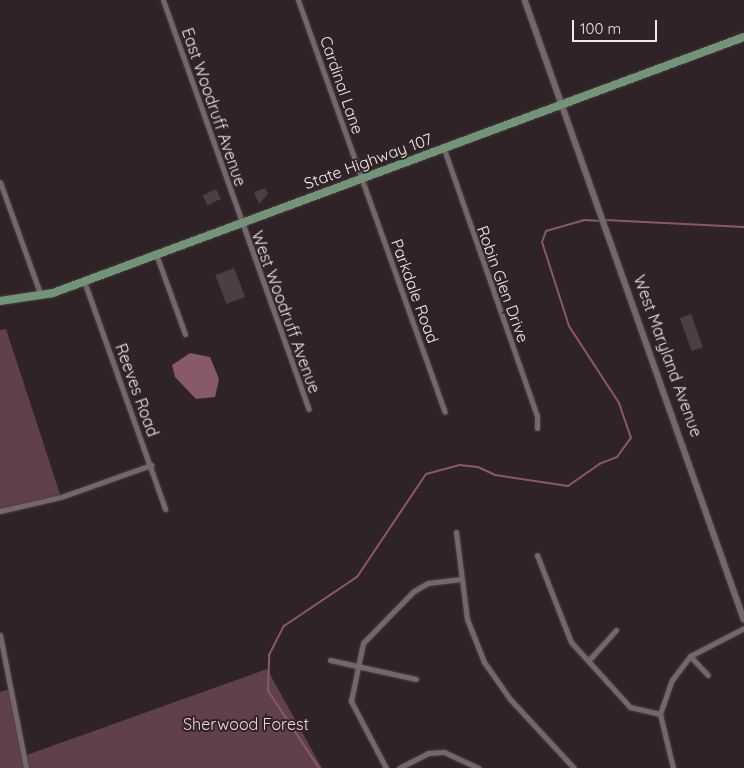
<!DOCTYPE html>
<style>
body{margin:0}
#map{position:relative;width:744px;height:768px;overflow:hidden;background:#2f2327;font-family:Quicksand,sans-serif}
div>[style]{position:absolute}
.green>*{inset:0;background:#60404c}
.water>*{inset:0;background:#88596b}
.stream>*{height:2px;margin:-1px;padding:0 1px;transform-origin:1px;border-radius:1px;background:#88596b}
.building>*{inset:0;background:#4c3f44;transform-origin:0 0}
.roads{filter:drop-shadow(0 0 1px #4b4144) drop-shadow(0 0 1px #4b4144)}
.minor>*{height:5px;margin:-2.5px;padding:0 2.5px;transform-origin:2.5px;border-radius:2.5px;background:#74666b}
.tertiary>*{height:5.5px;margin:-2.75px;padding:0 2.75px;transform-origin:2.75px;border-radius:2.75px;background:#74666b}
.primary>*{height:8px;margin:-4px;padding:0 4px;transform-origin:4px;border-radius:4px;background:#739479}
span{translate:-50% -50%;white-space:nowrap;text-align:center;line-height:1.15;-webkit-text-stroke:4px #2f2327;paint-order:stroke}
.street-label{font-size:16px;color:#efe7ea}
.park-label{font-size:16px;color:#f5d5e0}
.scale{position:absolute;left:572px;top:20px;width:85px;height:22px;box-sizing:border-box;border:2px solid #efe7ea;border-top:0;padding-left:6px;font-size:15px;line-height:18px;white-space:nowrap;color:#efe7ea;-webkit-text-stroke:4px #2f2327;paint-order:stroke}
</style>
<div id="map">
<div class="green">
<i style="clip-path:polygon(6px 329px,61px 497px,0 511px,0 330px)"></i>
<i style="clip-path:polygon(267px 669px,322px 768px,0 768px,0 692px,10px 689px,24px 756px)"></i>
</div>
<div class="water">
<i style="clip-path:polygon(190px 353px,210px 357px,219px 379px,215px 397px,196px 399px,175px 377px,172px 365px)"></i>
</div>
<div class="stream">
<i style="left:605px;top:220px;width:139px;rotate:2.9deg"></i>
<i style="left:319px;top:768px;width:92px;rotate:-123.5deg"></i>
<i style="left:268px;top:691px;width:36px;rotate:-88deg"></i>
<i style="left:269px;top:655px;width:33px;rotate:-63deg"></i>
<i style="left:284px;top:626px;width:88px;rotate:-33.9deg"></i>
<i style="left:357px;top:577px;width:124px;rotate:-56.2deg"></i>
<i style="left:426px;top:474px;width:34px;rotate:-15deg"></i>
<i style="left:459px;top:465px;width:19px;rotate:6deg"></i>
<i style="left:478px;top:467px;width:19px;rotate:25deg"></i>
<i style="left:495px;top:475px;width:74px;rotate:8.6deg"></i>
<i style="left:568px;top:486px;width:38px;rotate:-35deg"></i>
<i style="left:599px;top:464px;width:19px;rotate:-21deg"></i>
<i style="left:617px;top:457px;width:24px;rotate:-54deg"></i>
<i style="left:631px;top:438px;width:37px;rotate:-109deg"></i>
<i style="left:619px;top:403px;width:92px;rotate:-123deg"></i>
<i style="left:569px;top:326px;width:88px;rotate:-107.8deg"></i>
<i style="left:542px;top:242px;width:12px;rotate:-70deg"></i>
<i style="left:546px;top:231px;width:40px;rotate:-16deg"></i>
<i style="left:584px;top:220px;width:17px;rotate:3deg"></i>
</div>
<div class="building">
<i style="clip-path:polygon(265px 188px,268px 194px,259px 204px,254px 192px)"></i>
<i style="left:216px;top:189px;width:11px;height:15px;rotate:63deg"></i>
<i style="left:234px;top:268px;width:31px;height:20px;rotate:69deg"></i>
<i style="left:691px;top:314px;width:35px;height:12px;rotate:70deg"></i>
</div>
<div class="roads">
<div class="minor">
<i style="left:163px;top:0;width:434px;rotate:70.4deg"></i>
<i style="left:298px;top:0;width:437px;rotate:70.4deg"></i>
<i style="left:444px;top:149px;width:283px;rotate:70.8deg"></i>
<i style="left:537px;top:416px;width:12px;rotate:90deg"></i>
<i style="left:0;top:182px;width:121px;rotate:70.2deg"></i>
<i style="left:156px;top:254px;width:85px;rotate:70.1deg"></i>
<i style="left:84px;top:281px;width:242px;rotate:70.4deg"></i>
<i style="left:0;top:511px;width:63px;rotate:-12.9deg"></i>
<i style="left:61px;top:497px;width:96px;rotate:-19.6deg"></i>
<i style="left:456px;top:532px;width:88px;rotate:82.8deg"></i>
<i style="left:467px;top:619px;width:46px;rotate:68.4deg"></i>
<i style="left:484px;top:662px;width:45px;rotate:54.9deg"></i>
<i style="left:510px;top:699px;width:94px;rotate:47.2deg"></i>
<i style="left:537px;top:555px;width:93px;rotate:68.7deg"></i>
<i style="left:571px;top:642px;width:88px;rotate:47.8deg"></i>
<i style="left:630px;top:707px;width:31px;rotate:13deg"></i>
<i style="left:0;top:635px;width:136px;rotate:78.9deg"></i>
<i style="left:690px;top:656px;width:26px;rotate:47deg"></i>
<i style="left:330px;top:660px;width:88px;rotate:12.5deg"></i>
<i style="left:588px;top:661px;width:42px;rotate:-47.9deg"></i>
<i style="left:386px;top:768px;width:76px;rotate:-117.6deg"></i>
<i style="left:351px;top:701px;width:59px;rotate:-78.3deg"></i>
<i style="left:363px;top:643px;width:73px;rotate:-45.6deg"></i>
<i style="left:414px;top:591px;width:16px;rotate:-30deg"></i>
<i style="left:428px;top:583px;width:33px;rotate:-7deg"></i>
<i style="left:399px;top:768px;width:33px;rotate:-27deg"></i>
<i style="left:428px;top:753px;width:16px;rotate:-4deg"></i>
<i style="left:444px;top:752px;width:38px;rotate:25deg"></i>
<i style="left:673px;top:768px;width:56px;rotate:-103.5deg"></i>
<i style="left:660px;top:714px;width:36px;rotate:-71deg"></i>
<i style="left:672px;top:680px;width:30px;rotate:-53deg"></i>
<i style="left:690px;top:656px;width:61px;rotate:-27.4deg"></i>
</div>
<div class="tertiary">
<i style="left:525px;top:0;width:657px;rotate:70.52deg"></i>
</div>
<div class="primary">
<i style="left:0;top:301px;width:54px;rotate:-8.6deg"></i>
<i style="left:53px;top:293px;width:737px;rotate:-20.33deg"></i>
</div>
</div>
<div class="street-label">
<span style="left:342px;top:85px;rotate:71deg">Cardinal Lane</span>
<span style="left:214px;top:107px;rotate:71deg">East Woodruff Avenue</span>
<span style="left:368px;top:161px;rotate:-20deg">State Highway 107</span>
<span style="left:503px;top:284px;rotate:70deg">Robin Glen Drive</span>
<span style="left:415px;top:291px;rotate:70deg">Parkdale Road</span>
<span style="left:286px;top:312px;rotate:70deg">West Woodruff Avenue</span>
<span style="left:668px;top:356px;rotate:70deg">West Maryland Avenue</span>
<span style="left:137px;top:390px;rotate:70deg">Reeves Road</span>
</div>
<div class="park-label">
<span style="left:246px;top:724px">Sherwood Forest</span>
</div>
<div class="scale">100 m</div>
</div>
